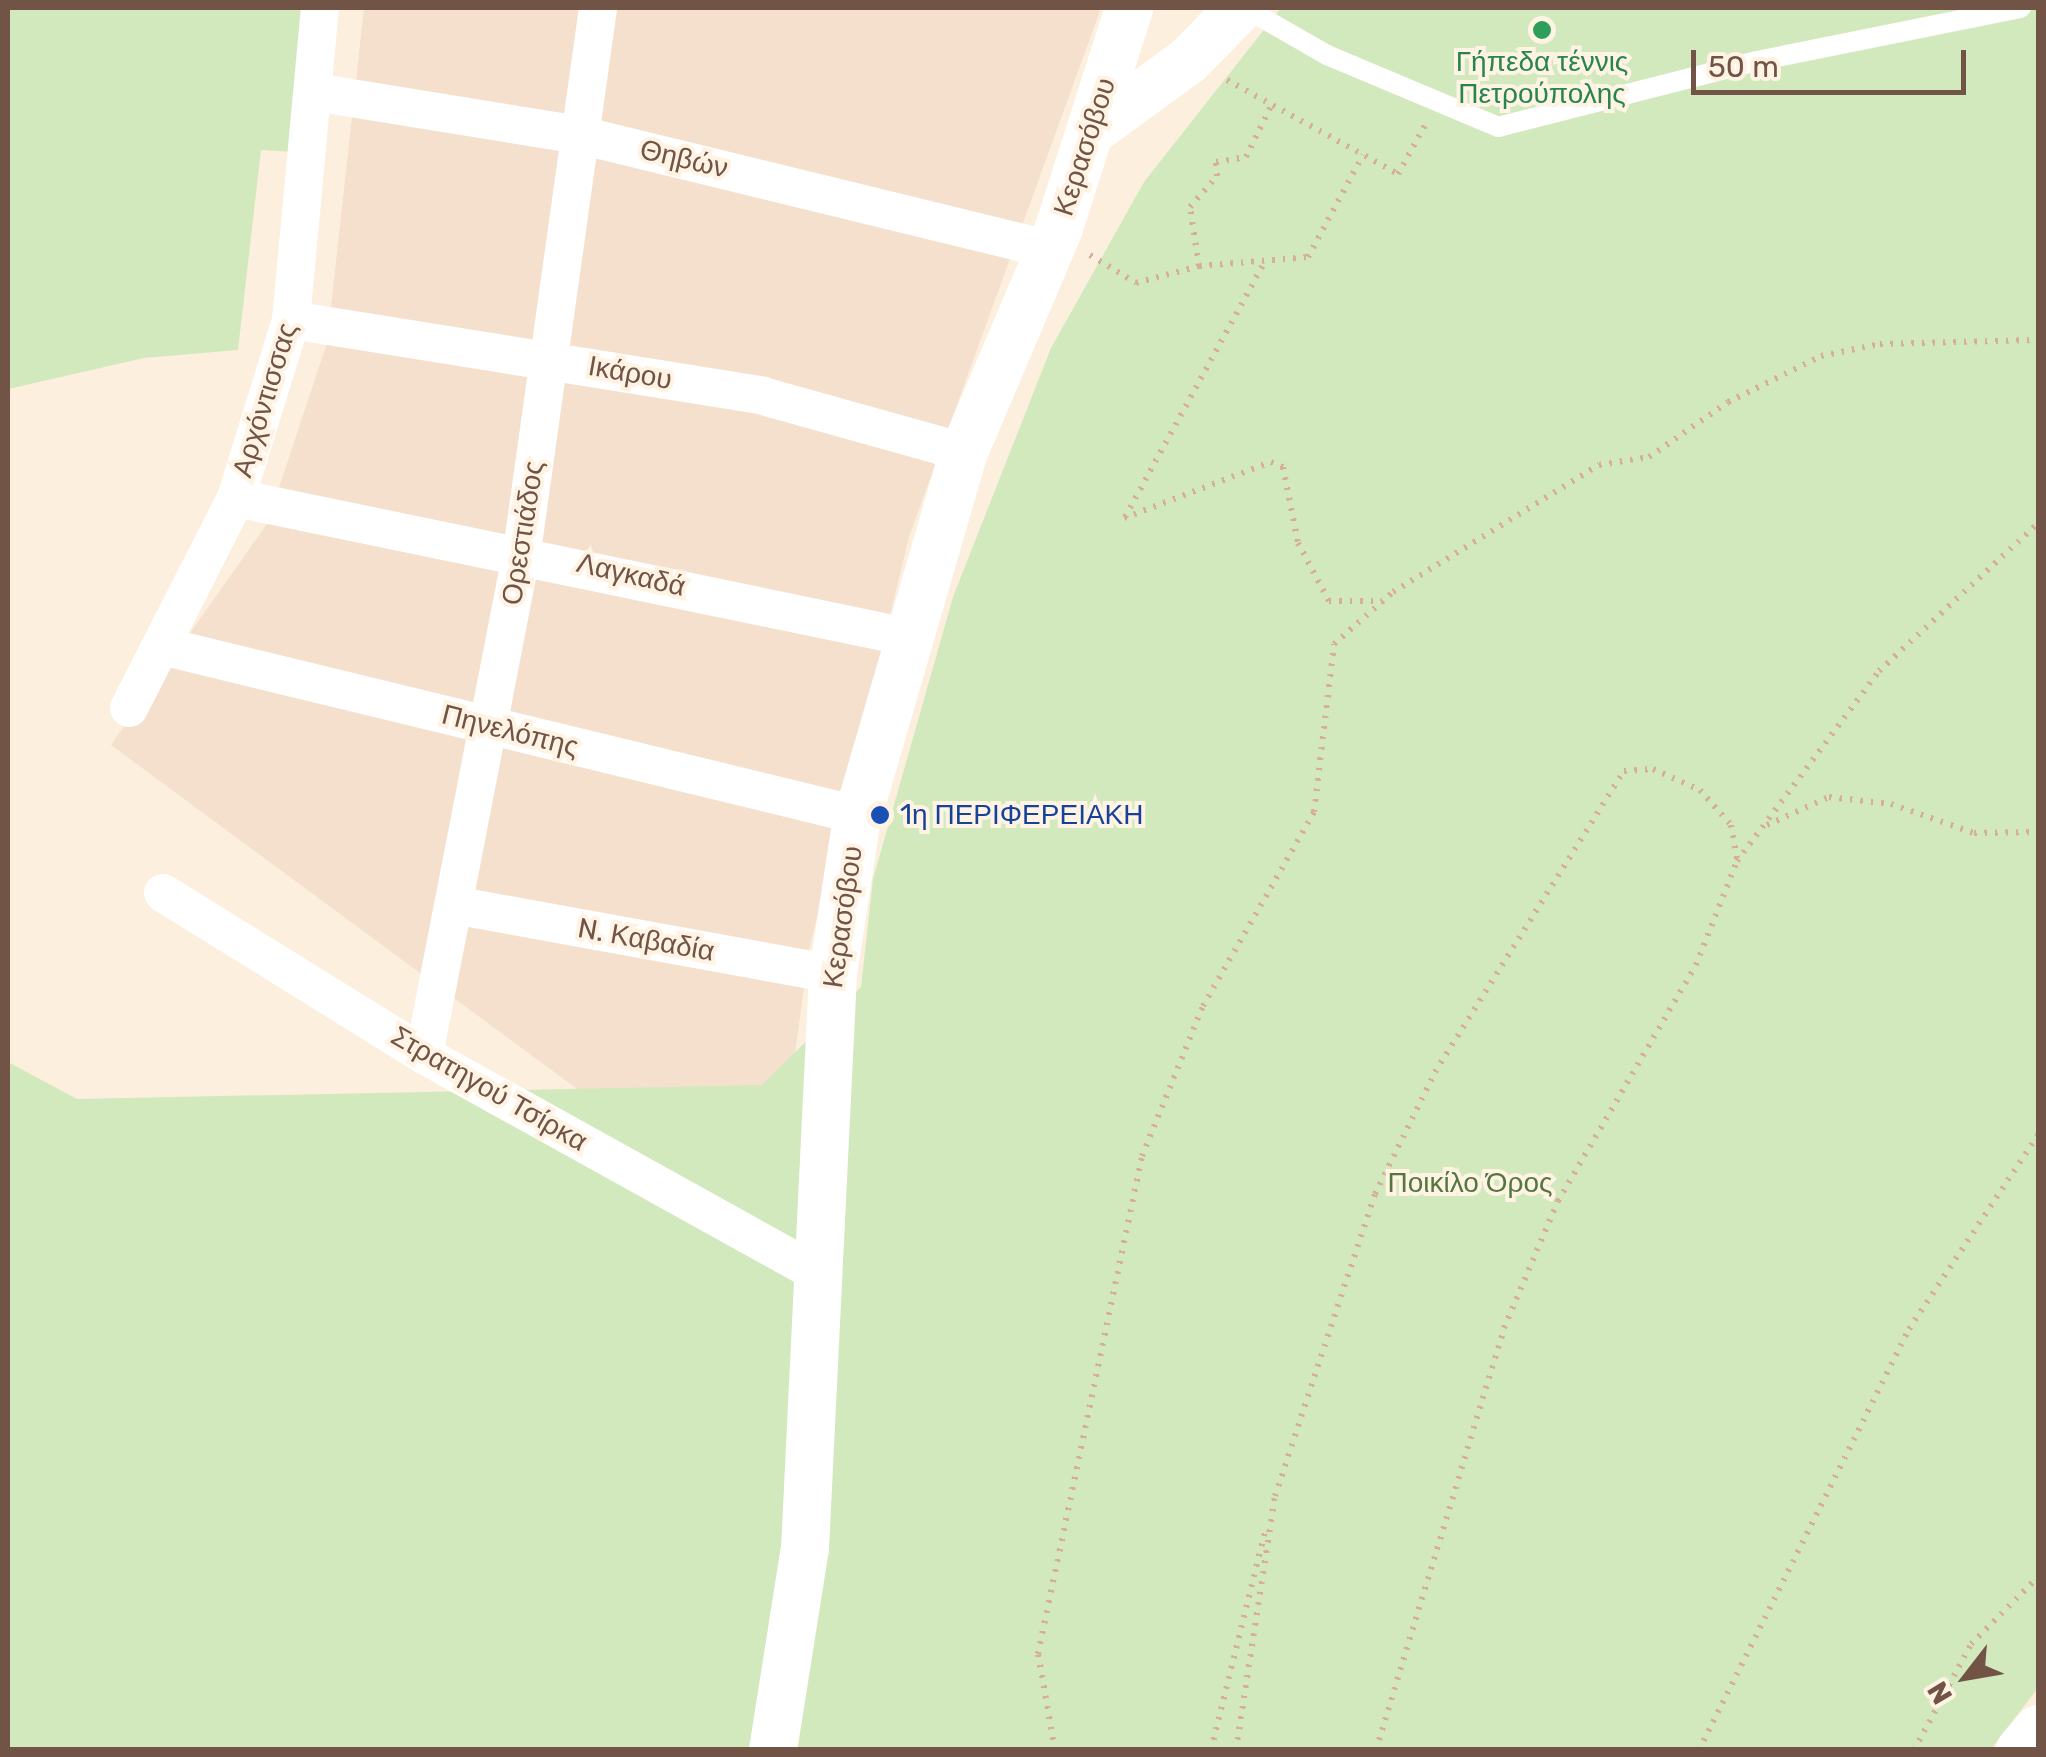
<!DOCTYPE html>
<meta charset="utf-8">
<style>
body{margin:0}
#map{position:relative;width:2046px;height:1757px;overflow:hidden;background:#fcefde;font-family:Rubik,sans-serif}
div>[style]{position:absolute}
.residential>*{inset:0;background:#f4e0cd}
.green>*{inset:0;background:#d2e9be}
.path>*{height:6px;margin-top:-3px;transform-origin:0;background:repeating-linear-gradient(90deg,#d6ae9a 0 2.5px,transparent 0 10.5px)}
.service>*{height:20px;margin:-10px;padding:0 10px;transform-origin:10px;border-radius:10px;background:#fff}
.minor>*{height:38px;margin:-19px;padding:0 19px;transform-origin:19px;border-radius:19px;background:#fff}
.tertiary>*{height:48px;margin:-24px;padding:0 24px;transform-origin:24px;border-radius:24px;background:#fff}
.dots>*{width:28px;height:28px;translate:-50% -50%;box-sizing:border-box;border:5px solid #fff3e4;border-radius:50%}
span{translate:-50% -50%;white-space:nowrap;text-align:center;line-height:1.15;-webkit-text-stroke:8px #fff3e4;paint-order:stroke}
.leisure-label{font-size:28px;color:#27864d}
.street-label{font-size:28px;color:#725447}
.transit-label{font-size:28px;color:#164399}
.left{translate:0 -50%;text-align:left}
.park-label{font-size:28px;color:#53783f}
.frame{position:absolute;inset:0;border:10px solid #725447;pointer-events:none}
.north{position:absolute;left:1916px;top:1627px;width:100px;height:100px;-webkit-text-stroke:8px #fff3e4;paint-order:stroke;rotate:239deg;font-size:28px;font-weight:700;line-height:40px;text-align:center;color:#725447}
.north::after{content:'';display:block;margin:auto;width:35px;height:45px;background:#725447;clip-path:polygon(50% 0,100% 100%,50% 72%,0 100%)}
.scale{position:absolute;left:1691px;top:50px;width:275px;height:45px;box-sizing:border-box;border:5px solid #725447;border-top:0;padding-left:12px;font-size:30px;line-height:35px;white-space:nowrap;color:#725447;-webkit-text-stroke:8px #fff3e4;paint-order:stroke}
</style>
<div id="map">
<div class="residential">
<i style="clip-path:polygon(364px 8px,1101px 8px,909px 537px,809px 950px,771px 1232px,111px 745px,267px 524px,327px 343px)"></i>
</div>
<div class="green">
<i style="clip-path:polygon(8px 8px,308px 8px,294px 152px,261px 150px,238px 350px,144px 358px,8px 389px)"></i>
<i style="clip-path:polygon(1281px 8px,2038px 8px,2038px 1688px,1991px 1749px,8px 1749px,8px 1062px,77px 1099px,762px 1085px,861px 987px,873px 879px,953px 597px,1051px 348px,1144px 182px)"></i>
</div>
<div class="path">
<i style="left:1227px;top:80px;width:195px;rotate:28.8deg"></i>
<i style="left:1398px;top:174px;width:56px;rotate:-61.1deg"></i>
<i style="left:1090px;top:255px;width:54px;rotate:31.3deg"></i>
<i style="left:1136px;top:283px;width:65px;rotate:-15.1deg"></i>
<i style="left:1199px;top:266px;width:109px;rotate:-4.7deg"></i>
<i style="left:1308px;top:257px;width:116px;rotate:-61.7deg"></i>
<i style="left:1199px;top:266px;width:60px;rotate:-98.7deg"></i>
<i style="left:1190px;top:207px;width:41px;rotate:-48.9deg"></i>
<i style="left:1217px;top:176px;width:14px;rotate:-94deg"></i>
<i style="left:1216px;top:162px;width:30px;rotate:-9deg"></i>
<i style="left:1246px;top:157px;width:59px;rotate:-63.9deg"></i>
<i style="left:1125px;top:517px;width:292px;rotate:-61.3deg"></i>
<i style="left:1124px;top:518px;width:157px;rotate:-20.9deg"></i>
<i style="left:1271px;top:462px;width:13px;rotate:23deg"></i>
<i style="left:1283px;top:467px;width:77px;rotate:78.8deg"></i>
<i style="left:1298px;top:543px;width:66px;rotate:61.9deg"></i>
<i style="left:1329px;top:601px;width:53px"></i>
<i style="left:1767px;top:825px;width:68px;rotate:-24.3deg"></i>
<i style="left:1829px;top:797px;width:62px;rotate:6.4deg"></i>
<i style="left:1891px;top:804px;width:88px;rotate:19.3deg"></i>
<i style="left:1974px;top:833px;width:64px;rotate:-0.9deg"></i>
<i style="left:1055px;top:1750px;width:97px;rotate:-100deg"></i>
<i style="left:1038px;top:1654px;width:509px;rotate:-78.2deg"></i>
<i style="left:1142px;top:1156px;width:162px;rotate:-67.9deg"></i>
<i style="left:1203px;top:1006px;width:224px;rotate:-60.2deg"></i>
<i style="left:1314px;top:812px;width:169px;rotate:-83.2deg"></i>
<i style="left:1334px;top:644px;width:79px;rotate:-41.4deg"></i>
<i style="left:1393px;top:592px;width:242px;rotate:-31.7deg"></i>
<i style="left:1599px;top:465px;width:51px;rotate:-9.1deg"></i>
<i style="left:1649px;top:457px;width:96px;rotate:-34.8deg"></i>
<i style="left:1728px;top:402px;width:104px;rotate:-26.3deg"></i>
<i style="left:1821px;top:356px;width:60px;rotate:-11.5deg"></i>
<i style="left:1880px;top:344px;width:158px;rotate:-1.5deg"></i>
<i style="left:1211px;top:1750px;width:226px;rotate:-76.1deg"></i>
<i style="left:1236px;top:1750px;width:257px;rotate:-81.3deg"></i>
<i style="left:1275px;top:1496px;width:318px;rotate:-71.7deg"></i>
<i style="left:1375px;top:1194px;width:136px;rotate:-63.8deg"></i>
<i style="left:1435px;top:1072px;width:355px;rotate:-57.9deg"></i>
<i style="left:1624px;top:771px;width:29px;rotate:-4deg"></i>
<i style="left:1653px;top:769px;width:51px;rotate:24.1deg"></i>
<i style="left:1700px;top:790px;width:47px;rotate:48.5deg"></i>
<i style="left:1731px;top:825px;width:36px;rotate:80deg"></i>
<i style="left:1376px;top:1750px;width:441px;rotate:-73.1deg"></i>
<i style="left:1504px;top:1328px;width:138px;rotate:-67deg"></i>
<i style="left:1558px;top:1201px;width:273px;rotate:-59.7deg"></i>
<i style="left:1696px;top:965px;width:112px;rotate:-68.5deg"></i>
<i style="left:1737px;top:861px;width:237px;rotate:-53.2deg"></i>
<i style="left:1879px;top:671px;width:217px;rotate:-42.9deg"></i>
<i style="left:1699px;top:1750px;width:470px;rotate:-63.5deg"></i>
<i style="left:1909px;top:1329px;width:233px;rotate:-56.4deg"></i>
<i style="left:1914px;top:1750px;width:120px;rotate:-61.7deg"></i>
<i style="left:1971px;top:1644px;width:95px;rotate:-45deg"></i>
</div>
<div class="service">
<i style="left:1245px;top:8px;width:95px;rotate:29.8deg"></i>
<i style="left:1327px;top:55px;width:186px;rotate:22.8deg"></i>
<i style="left:1498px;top:127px;width:267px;rotate:-14.3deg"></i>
<i style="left:1757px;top:61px;width:269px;rotate:-11.4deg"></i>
</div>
<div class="minor">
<i style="left:314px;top:92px;width:269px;rotate:9.2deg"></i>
<i style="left:580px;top:135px;width:483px;rotate:13.7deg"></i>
<i style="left:291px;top:320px;width:478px;rotate:9.1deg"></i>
<i style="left:763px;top:396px;width:209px;rotate:15.6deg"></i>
<i style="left:236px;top:498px;width:686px;rotate:11.69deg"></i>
<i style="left:162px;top:646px;width:716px;rotate:13.65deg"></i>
<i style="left:129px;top:708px;width:236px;rotate:-63deg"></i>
<i style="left:236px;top:498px;width:186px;rotate:-72.8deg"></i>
<i style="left:291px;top:320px;width:313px;rotate:-84.7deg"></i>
<i style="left:163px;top:893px;width:307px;rotate:31.8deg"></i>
<i style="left:424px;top:1055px;width:454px;rotate:29deg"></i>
<i style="left:459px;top:906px;width:380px;rotate:10.3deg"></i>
<i style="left:424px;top:1055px;width:513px;rotate:-79deg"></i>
<i style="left:522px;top:551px;width:548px;rotate:-82.03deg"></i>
</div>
<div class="tertiary">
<i style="left:1092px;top:131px;width:120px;rotate:-36.2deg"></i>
<i style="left:1189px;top:60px;width:73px;rotate:-45.6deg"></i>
<i style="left:773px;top:1750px;width:204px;rotate:-81deg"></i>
<i style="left:805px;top:1549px;width:576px;rotate:-87.21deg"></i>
<i style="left:833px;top:974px;width:153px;rotate:-81.3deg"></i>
<i style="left:856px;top:823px;width:386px;rotate:-73.8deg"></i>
<i style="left:964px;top:452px;width:243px;rotate:-67deg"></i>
<i style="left:1059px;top:228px;width:231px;rotate:-72.3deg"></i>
<i style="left:2020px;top:1750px;width:28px;rotate:-49deg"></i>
</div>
<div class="dots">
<i style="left:1542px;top:30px;background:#2e9e5b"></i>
<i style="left:880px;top:815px;background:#1a4fb4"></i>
</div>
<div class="leisure-label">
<span style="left:1542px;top:78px">Γήπεδα τέννις<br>Πετρούπολης</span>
</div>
<div class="street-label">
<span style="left:1085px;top:147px;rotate:-72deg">Κερασόβου</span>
<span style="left:684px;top:159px;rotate:13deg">Θηβών</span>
<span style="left:630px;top:373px;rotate:10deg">Ικάρου</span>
<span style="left:265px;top:400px;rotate:-73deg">Αρχόντισσας</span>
<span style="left:523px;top:533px;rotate:-81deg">Ορεστιάδος</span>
<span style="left:631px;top:575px;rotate:13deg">Λαγκαδά</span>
<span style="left:510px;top:731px;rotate:14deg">Πηνελόπης</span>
<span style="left:843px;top:917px;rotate:-82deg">Κερασόβου</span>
<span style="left:646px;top:940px;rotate:10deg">N. Καβαδία</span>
<span style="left:489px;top:1089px;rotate:30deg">Στρατηγού Τσίρκα</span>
</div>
<div class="transit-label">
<span class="left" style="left:900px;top:815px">1η ΠΕΡΙΦΕΡΕΙΑΚΗ</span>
</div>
<div class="park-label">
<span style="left:1470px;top:1183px">Ποικίλο Όρος</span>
</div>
<div class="frame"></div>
<div class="north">N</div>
<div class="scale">50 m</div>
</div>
